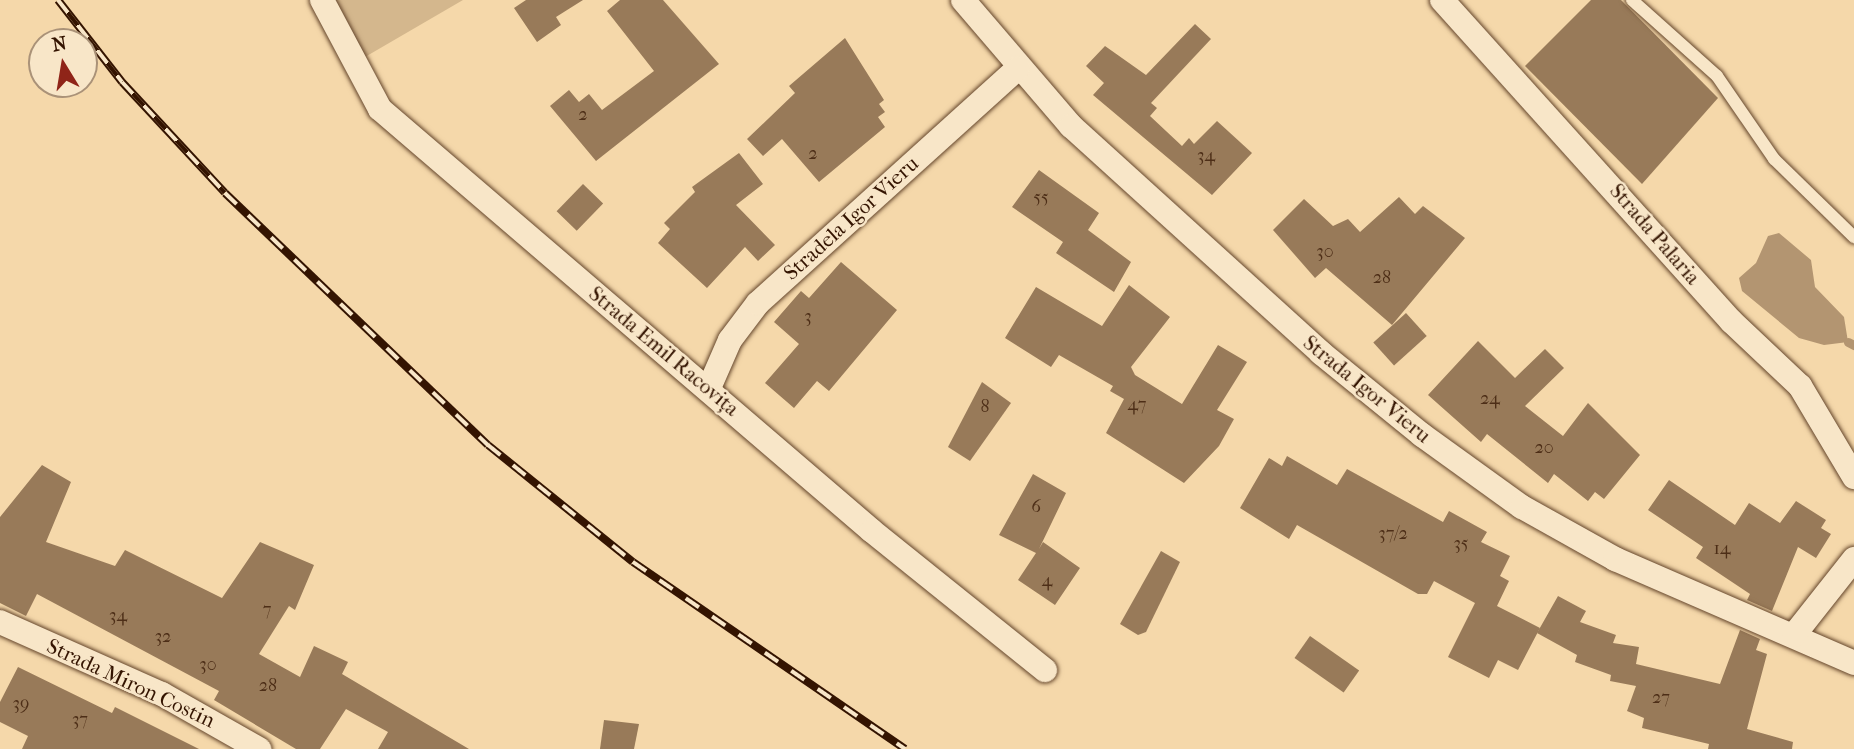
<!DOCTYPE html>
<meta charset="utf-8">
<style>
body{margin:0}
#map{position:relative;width:1854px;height:749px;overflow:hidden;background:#f5d8aa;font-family:"IM FELL French Canon",serif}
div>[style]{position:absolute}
.green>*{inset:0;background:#d4b78d}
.water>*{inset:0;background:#b39571}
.stream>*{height:9px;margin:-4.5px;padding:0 4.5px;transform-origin:4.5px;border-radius:4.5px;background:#b39571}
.building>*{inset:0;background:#987a59;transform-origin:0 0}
.roads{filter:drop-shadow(0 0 2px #64452b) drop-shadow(0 0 2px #64452b)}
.service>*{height:12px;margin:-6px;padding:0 6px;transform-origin:6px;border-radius:6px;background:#f8e6c8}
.minor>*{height:24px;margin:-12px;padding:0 12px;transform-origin:12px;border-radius:12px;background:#f8e6c8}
.rail>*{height:8px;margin-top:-4px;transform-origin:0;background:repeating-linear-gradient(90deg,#f8e6c8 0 16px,#341401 0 32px);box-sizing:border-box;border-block:2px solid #341401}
span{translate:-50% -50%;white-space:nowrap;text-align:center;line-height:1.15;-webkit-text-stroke:5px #f8e6c8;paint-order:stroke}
.number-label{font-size:18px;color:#4d2e17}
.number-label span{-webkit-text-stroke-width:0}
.street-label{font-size:21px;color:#341401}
.north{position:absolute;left:28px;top:28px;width:70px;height:70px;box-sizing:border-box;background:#f8e6c8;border:2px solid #aa9278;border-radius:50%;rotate:349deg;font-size:19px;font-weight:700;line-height:28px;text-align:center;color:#341401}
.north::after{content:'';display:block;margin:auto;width:24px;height:32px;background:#8f2418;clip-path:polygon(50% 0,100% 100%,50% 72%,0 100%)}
</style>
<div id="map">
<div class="green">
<i style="clip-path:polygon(330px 0,463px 0,365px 57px)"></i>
</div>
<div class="water">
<i style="clip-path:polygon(1779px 233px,1811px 260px,1815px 287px,1844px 317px,1848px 342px,1824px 345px,1799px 338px,1742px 291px,1739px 278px,1756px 263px,1768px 236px)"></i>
</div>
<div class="stream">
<i style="left:1848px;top:342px;width:7px;rotate:27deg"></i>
</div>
<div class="building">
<i style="clip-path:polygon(526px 0,583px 0,556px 17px,561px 25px,537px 42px,514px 8px)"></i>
<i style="clip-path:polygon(620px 0,663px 0,719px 64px,596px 161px,550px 106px,569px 90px,579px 102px,589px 94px,602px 110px,654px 71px,607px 11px)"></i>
<i style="clip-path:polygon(1591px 0,1621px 0,1718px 98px,1642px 184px,1525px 66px)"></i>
<i style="clip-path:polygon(1195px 24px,1211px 39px,1151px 103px,1157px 108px,1150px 116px,1182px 146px,1189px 138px,1194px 144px,1217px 121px,1252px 153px,1212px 195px,1093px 95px,1104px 83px,1086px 66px,1105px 46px,1146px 75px)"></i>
<i style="clip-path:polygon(845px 38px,884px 100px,879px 104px,885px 112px,878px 117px,885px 127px,819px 182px,782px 139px,763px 156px,747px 139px,795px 93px,789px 86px)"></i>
<i style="clip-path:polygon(739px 153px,763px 184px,736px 205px,775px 245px,758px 261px,745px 247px,707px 288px,658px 243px,670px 229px,664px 223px,695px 192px,692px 187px)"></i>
<i style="clip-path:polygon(1039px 170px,1099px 213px,1088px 230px,1131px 262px,1114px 292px,1056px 253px,1063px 242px,1012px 207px)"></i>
<i style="left:583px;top:184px;width:28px;height:38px;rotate:44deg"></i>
<i style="clip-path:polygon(1399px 197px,1415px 214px,1423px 206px,1465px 238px,1392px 325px,1326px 268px,1315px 278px,1273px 230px,1304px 199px,1333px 226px,1348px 219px,1360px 232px)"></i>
<i style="clip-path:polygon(841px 262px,897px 310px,829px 391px,817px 381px,794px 408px,765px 383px,799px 344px,774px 322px,801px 291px,809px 298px)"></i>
<i style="clip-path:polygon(1129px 285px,1170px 317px,1131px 367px,1135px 375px,1182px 404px,1218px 345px,1247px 362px,1217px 410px,1234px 419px,1219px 446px,1184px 483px,1106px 433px,1124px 399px,1110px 391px,1113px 386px,1059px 355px,1051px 367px,1005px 338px,1036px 287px,1102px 326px)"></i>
<i style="left:1406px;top:313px;width:31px;height:44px;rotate:48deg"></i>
<i style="clip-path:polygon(1478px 341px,1515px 378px,1545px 349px,1564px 368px,1525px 406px,1563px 436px,1588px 403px,1640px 455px,1604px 499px,1595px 492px,1588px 501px,1554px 474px,1548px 483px,1487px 434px,1481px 442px,1428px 395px)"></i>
<i style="clip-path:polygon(982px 382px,1011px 403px,970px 461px,948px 447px)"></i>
<i style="clip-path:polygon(1287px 456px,1337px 485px,1347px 469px,1443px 522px,1449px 511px,1487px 532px,1481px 542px,1510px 556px,1500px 576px,1509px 581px,1497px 606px,1540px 628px,1518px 670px,1498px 660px,1489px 678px,1448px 657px,1475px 603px,1434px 581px,1427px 594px,1418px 594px,1297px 525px,1289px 539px,1240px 508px,1269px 458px,1282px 466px)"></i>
<i style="clip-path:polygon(42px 465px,71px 482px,46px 542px,115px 566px,125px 550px,222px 598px,260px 542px,314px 565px,295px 610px,289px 606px,259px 654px,300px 677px,314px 646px,348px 662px,342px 674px,469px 749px,378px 749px,388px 732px,346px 709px,320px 749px,296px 749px,214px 700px,219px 691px,37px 594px,26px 616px,0 603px,0 517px)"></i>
<i style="clip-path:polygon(1033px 474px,1066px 493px,1039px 549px,1043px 542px,1080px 568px,1055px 605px,1018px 580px,1036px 553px,999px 535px)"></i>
<i style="clip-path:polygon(1669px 480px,1735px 525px,1749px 503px,1780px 523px,1796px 501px,1826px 520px,1821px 528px,1831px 534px,1816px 558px,1798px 547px,1772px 611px,1747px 600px,1750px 594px,1696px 558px,1703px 547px,1648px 510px)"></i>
<i style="clip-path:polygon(1161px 551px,1180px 562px,1146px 632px,1138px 635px,1120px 624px)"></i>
<i style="clip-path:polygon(1558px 596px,1586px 611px,1580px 622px,1616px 635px,1613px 643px,1639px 647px,1636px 664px,1720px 684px,1740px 630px,1760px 639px,1756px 650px,1767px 654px,1747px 729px,1793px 742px,1792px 749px,1708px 749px,1709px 744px,1642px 728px,1644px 718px,1627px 711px,1636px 686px,1610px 681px,1611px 675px,1575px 662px,1577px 655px,1537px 633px)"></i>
<i style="left:1310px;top:636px;width:60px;height:27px;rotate:35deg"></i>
<i style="clip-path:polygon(18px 667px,112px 713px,115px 707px,199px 749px,22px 749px,28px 736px,0 722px,0 702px)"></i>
<i style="clip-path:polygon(604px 720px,639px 724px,634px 749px,600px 749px)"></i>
</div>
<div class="roads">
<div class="service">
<i style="left:1632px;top:0;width:114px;rotate:41.8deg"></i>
<i style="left:1717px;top:76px;width:101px;rotate:55.5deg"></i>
<i style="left:1774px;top:159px;width:112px;rotate:44.3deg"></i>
</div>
<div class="minor">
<i style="left:322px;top:0;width:123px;rotate:62deg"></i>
<i style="left:380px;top:109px;width:648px;rotate:40.62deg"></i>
<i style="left:872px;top:531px;width:222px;rotate:38.8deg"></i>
<i style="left:963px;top:0;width:166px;rotate:49.4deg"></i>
<i style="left:1071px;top:126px;width:338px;rotate:42.2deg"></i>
<i style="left:1321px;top:353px;width:130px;rotate:39.1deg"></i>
<i style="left:1422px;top:435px;width:123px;rotate:35.8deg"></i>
<i style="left:1522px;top:507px;width:107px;rotate:29.2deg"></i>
<i style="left:1615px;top:559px;width:261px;rotate:23.5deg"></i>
<i style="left:1442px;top:0;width:432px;rotate:48deg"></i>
<i style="left:1731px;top:321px;width:95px;rotate:43.3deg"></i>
<i style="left:1800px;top:386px;width:106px;rotate:59.3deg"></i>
<i style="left:709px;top:388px;width:52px;rotate:-66.4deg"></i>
<i style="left:730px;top:340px;width:46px;rotate:-52.9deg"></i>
<i style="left:758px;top:303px;width:350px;rotate:-42.1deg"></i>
<i style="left:0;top:622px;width:177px;rotate:24deg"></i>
<i style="left:162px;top:694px;width:112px;rotate:29.6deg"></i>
<i style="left:1794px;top:635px;width:97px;rotate:-51.7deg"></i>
</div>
</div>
<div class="rail">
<i style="left:58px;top:0;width:104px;rotate:52deg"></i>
<i style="left:122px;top:82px;width:151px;rotate:47.1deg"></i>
<i style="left:225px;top:193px;width:364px;rotate:43.8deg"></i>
<i style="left:488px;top:445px;width:186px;rotate:38.9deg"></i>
<i style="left:633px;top:562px;width:330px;rotate:34.5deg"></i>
</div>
<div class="number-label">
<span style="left:583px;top:115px">2</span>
<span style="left:813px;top:154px">2</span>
<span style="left:1206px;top:156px">34</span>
<span style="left:1041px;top:198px">55</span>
<span style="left:1325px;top:252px">30</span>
<span style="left:1382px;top:278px">28</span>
<span style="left:808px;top:317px">3</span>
<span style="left:1490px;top:399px">24</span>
<span style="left:1137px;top:405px">47</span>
<span style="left:985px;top:407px">8</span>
<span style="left:1544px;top:448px">20</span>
<span style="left:1036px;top:507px">6</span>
<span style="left:1393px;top:534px">37/2</span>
<span style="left:1461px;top:544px">35</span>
<span style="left:1722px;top:549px">14</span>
<span style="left:1047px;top:581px">4</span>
<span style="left:267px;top:610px">7</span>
<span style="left:118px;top:616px">34</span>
<span style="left:163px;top:637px">32</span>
<span style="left:208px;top:665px">30</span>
<span style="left:268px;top:686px">28</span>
<span style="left:1661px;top:698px">27</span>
<span style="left:21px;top:704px">39</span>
<span style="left:80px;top:720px">37</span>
</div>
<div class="street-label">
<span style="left:851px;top:218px;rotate:-42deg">Stradela Igor Vieru</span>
<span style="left:1655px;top:234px;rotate:49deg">Strada Palaria</span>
<span style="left:664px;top:351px;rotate:40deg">Strada Emil Racovița</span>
<span style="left:1367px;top:389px;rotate:39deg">Strada Igor Vieru</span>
<span style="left:131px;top:683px;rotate:25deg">Strada Miron Costin</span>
</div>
<div class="north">N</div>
</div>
